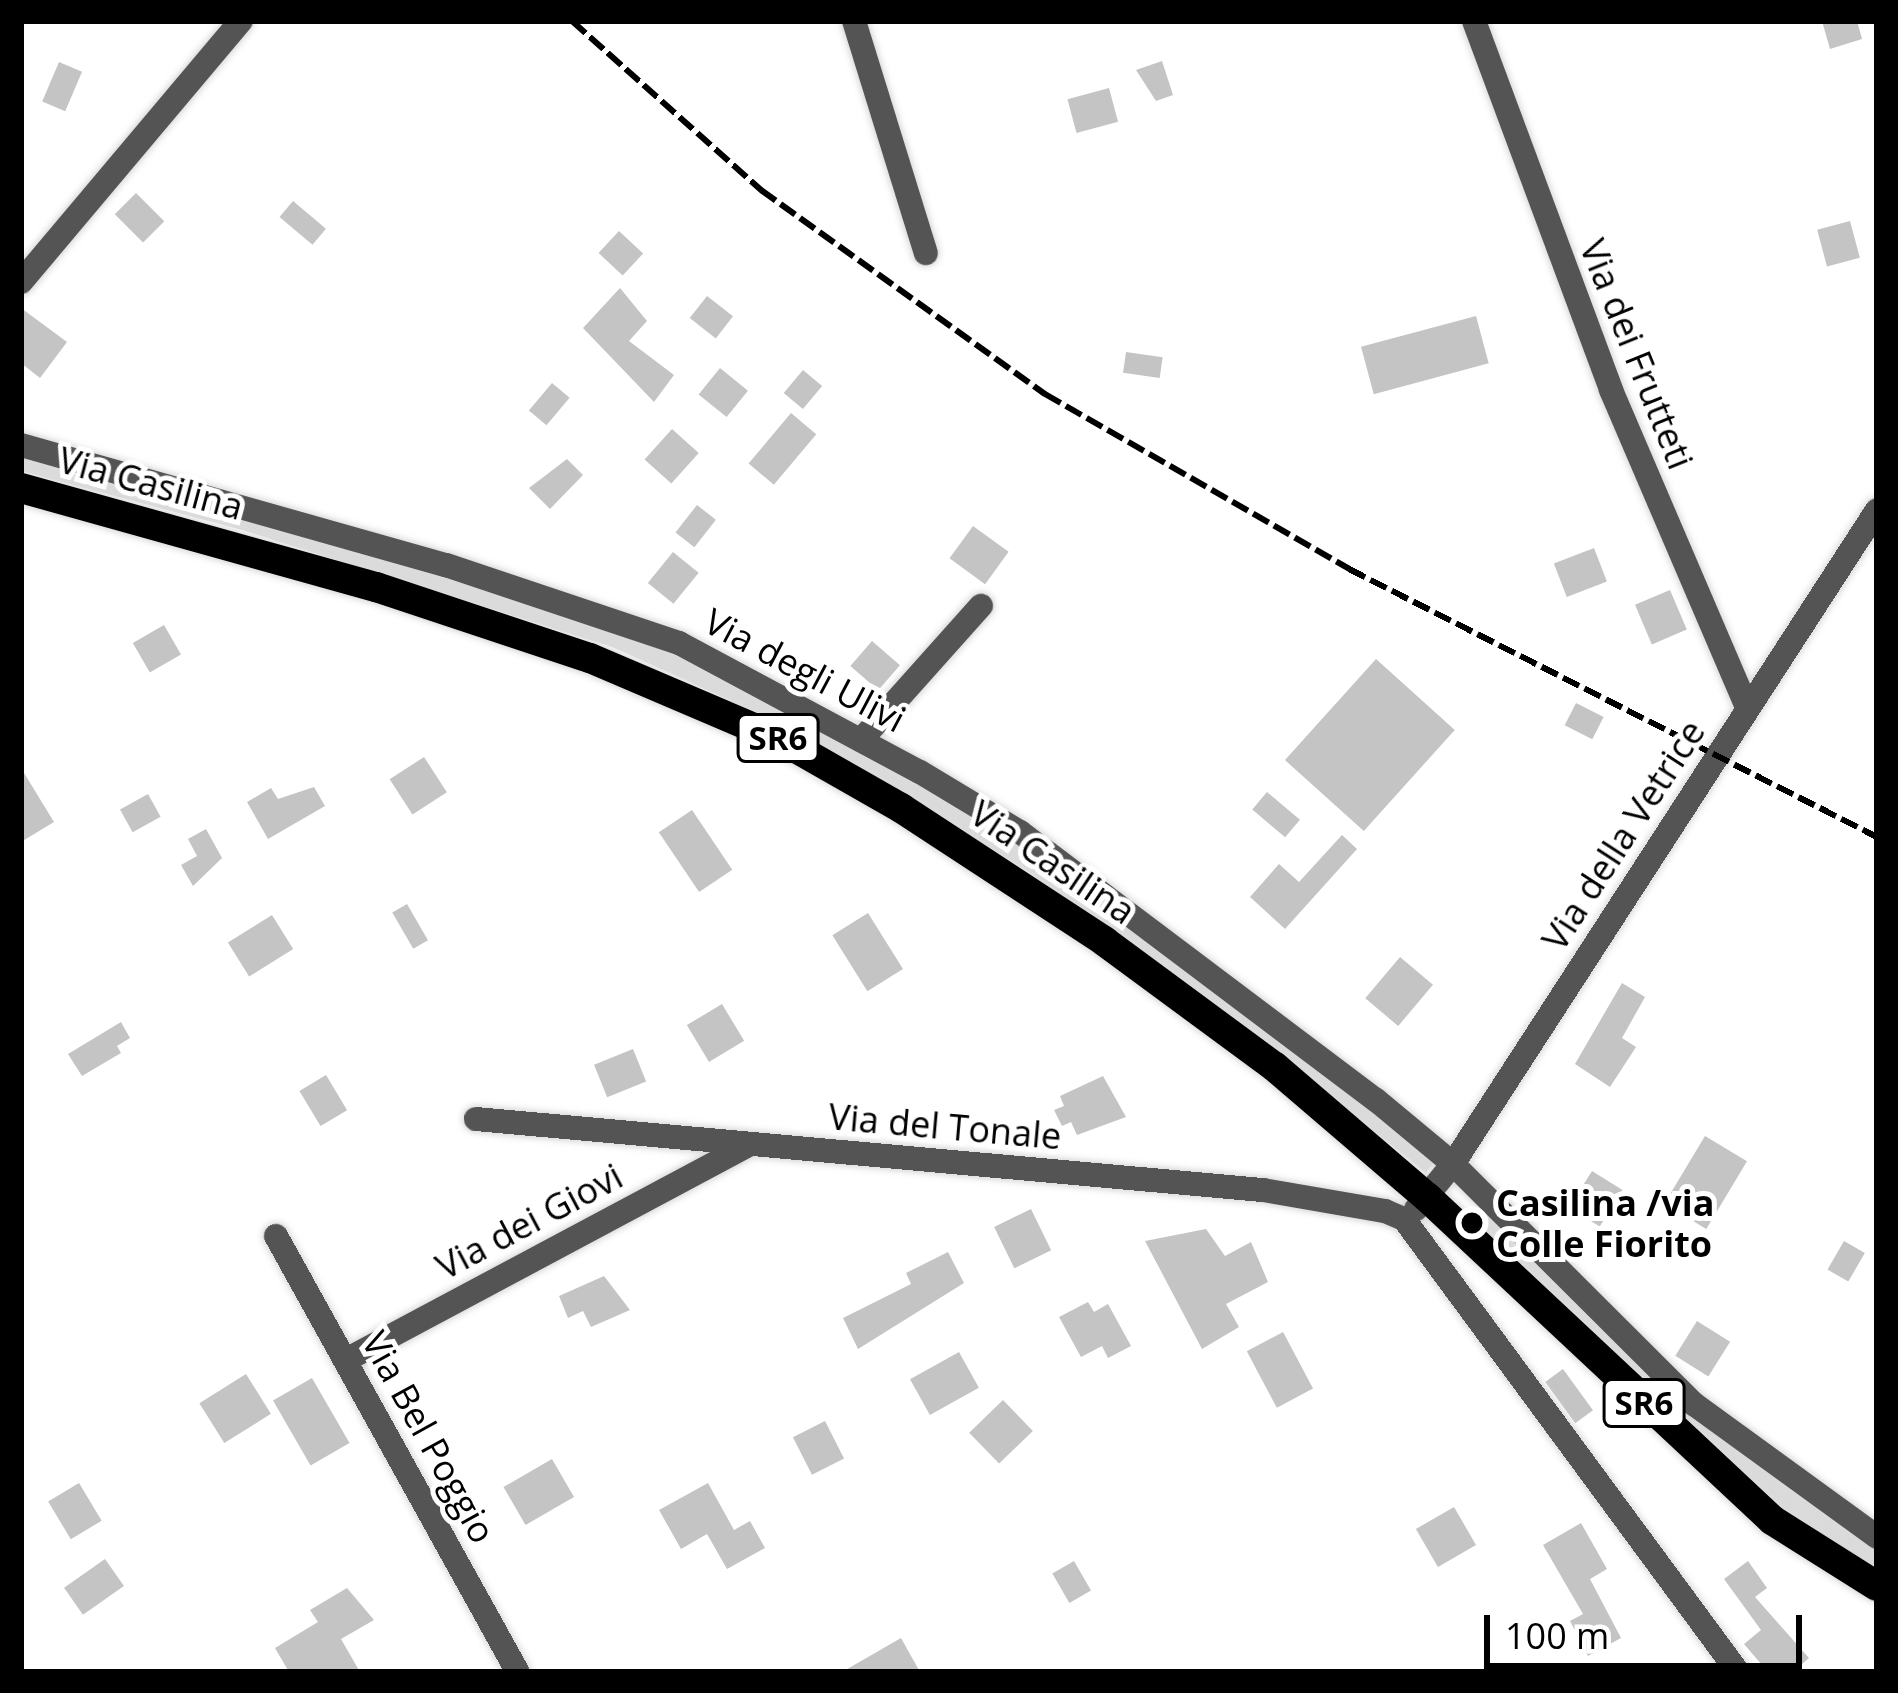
<!DOCTYPE html>
<style>
body{margin:0}
#map{position:relative;width:1898px;height:1693px;overflow:hidden;background:#fff;font-family:"Open Sans",sans-serif}
div>[style]{position:absolute}
.green>*{inset:0;background:#dbdbdb}
.building>*{inset:0;background:#c4c4c4;transform-origin:0 0}
.roads{filter:drop-shadow(0 0 3px #dbdbdb) drop-shadow(0 0 3px #dbdbdb)}
.minor>*{height:24px;margin:-12px;padding:0 12px;transform-origin:12px;border-radius:12px;background:#545454}
.primary>*{height:30px;margin:-15px;padding:0 15px;transform-origin:15px;border-radius:15px;background:#000}
.rail>*{height:6px;margin-top:-3px;transform-origin:0;background:repeating-linear-gradient(90deg,#000 0 18px,transparent 0 24px)}
.dots>*{width:33px;height:33px;translate:-50% -50%;box-sizing:border-box;border:6px solid #fff;border-radius:50%}
span{translate:-50% -50%;white-space:nowrap;text-align:center;line-height:1.15;-webkit-text-stroke:10px #fff;paint-order:stroke}
.shield-label span{padding:3px 9px;background:#fff;border:3px solid;border-radius:9px;-webkit-text-stroke-width:0}
.shield-label{font-size:33px;color:#000;font-weight:700}
.street-label{font-size:36px;color:#000}
.poi-label{font-size:36px;color:#000;font-weight:700}
.left{translate:0 -50%;text-align:left}
.frame{position:absolute;inset:0;border:24px solid #000;pointer-events:none}
.scale{position:absolute;left:1484px;top:1615px;width:318px;height:54px;box-sizing:border-box;border:6px solid #000;border-top:0;padding-left:15px;font-size:36px;line-height:42px;white-space:nowrap;color:#000;-webkit-text-stroke:9px #fff;paint-order:stroke}
</style>
<div id="map">
<div class="green">
<i style="clip-path:polygon(21px 449px,668px 646px,981px 814px,1436px 1159px,1426px 1173px,1232px 1017px,1023px 868px,754px 711px,612px 647px,242px 530px,21px 471px)"></i>
<i style="clip-path:polygon(1484px 1209px,1693px 1410px,1877px 1544px,1877px 1572px,1792px 1517px,1474px 1220px)"></i>
</div>
<div class="building">
<i style="clip-path:polygon(1822px 21px,1857px 21px,1862px 39px,1830px 49px)"></i>
<i style="clip-path:polygon(1162px 61px,1173px 95px,1156px 101px,1136px 70px)"></i>
<i style="left:59px;top:62px;width:25px;height:43px;rotate:23deg"></i>
<i style="left:1109px;top:88px;width:35px;height:43px;rotate:75deg"></i>
<i style="left:136px;top:193px;width:40px;height:30px;rotate:45deg"></i>
<i style="left:293px;top:201px;width:43px;height:21px;rotate:40deg"></i>
<i style="left:1850px;top:221px;width:38px;height:34px;rotate:75deg"></i>
<i style="left:619px;top:231px;width:33px;height:30px;rotate:43deg"></i>
<i style="clip-path:polygon(620px 288px,647px 321px,629px 341px,674px 375px,654px 402px,583px 328px)"></i>
<i style="left:707px;top:296px;width:33px;height:28px;rotate:38deg"></i>
<i style="clip-path:polygon(21px 308px,67px 342px,40px 378px,21px 363px)"></i>
<i style="left:1476px;top:316px;width:49px;height:119px;rotate:75deg"></i>
<i style="left:1126px;top:352px;width:37px;height:21px;rotate:8deg"></i>
<i style="left:720px;top:368px;width:36px;height:34px;rotate:39deg"></i>
<i style="left:803px;top:370px;width:25px;height:30px;rotate:40deg"></i>
<i style="left:552px;top:383px;width:23px;height:36px;rotate:40deg"></i>
<i style="left:791px;top:413px;width:33px;height:66px;rotate:40deg"></i>
<i style="left:672px;top:429px;width:36px;height:41px;rotate:42deg"></i>
<i style="clip-path:polygon(567px 459px,583px 475px,550px 509px,529px 488px)"></i>
<i style="left:697px;top:505px;width:24px;height:35px;rotate:38deg"></i>
<i style="left:973px;top:526px;width:44px;height:40px;rotate:36deg"></i>
<i style="left:1594px;top:548px;width:36px;height:43px;rotate:69deg"></i>
<i style="left:673px;top:552px;width:33px;height:40px;rotate:39deg"></i>
<i style="left:1670px;top:590px;width:43px;height:38px;rotate:67deg"></i>
<i style="left:164px;top:625px;width:34px;height:36px;rotate:60deg"></i>
<i style="left:872px;top:641px;width:37px;height:33px;rotate:41deg"></i>
<i style="left:1376px;top:659px;width:106px;height:136px;rotate:42deg"></i>
<i style="left:1576px;top:703px;width:31px;height:25px;rotate:27deg"></i>
<i style="left:424px;top:757px;width:42px;height:41px;rotate:57deg"></i>
<i style="clip-path:polygon(21px 768px,54px 822px,21px 842px)"></i>
<i style="clip-path:polygon(314px 787px,325px 806px,268px 839px,247px 802px,271px 788px,278px 799px)"></i>
<i style="left:1267px;top:792px;width:43px;height:23px;rotate:40deg"></i>
<i style="left:148px;top:794px;width:26px;height:32px;rotate:61deg"></i>
<i style="left:692px;top:810px;width:72px;height:40px;rotate:56deg"></i>
<i style="clip-path:polygon(206px 829px,222px 858px,193px 886px,181px 865px,197px 856px,188px 839px)"></i>
<i style="clip-path:polygon(1342px 835px,1357px 849px,1285px 929px,1250px 897px,1279px 864px,1299px 882px)"></i>
<i style="left:407px;top:904px;width:42px;height:17px;rotate:60deg"></i>
<i style="left:868px;top:913px;width:66px;height:42px;rotate:58deg"></i>
<i style="left:272px;top:915px;width:40px;height:52px;rotate:58deg"></i>
<i style="left:1400px;top:957px;width:43px;height:54px;rotate:40deg"></i>
<i style="clip-path:polygon(1622px 983px,1645px 997px,1622px 1038px,1636px 1047px,1610px 1087px,1575px 1064px)"></i>
<i style="left:722px;top:1004px;width:43px;height:41px;rotate:59deg"></i>
<i style="clip-path:polygon(121px 1022px,130px 1038px,117px 1046px,121px 1053px,82px 1076px,68px 1054px)"></i>
<i style="left:633px;top:1049px;width:35px;height:42px;rotate:68deg"></i>
<i style="left:326px;top:1075px;width:41px;height:31px;rotate:59deg"></i>
<i style="clip-path:polygon(1103px 1076px,1126px 1117px,1077px 1135px,1071px 1122px,1062px 1126px,1054px 1110px,1064px 1106px,1060px 1096px)"></i>
<i style="left:1705px;top:1136px;width:49px;height:79px;rotate:31deg"></i>
<i style="left:1592px;top:1171px;width:36px;height:43px;rotate:32deg"></i>
<i style="left:1031px;top:1209px;width:46px;height:41px;rotate:64deg"></i>
<i style="clip-path:polygon(1206px 1229px,1225px 1256px,1251px 1242px,1268px 1282px,1226px 1304px,1239px 1327px,1202px 1349px,1145px 1241px)"></i>
<i style="left:1844px;top:1241px;width:24px;height:33px;rotate:30deg"></i>
<i style="clip-path:polygon(948px 1252px,964px 1283px,858px 1349px,843px 1318px,911px 1284px,906px 1273px)"></i>
<i style="clip-path:polygon(604px 1276px,630px 1310px,591px 1327px,583px 1311px,568px 1318px,559px 1296px)"></i>
<i style="clip-path:polygon(1088px 1302px,1094px 1312px,1108px 1304px,1131px 1346px,1108px 1358px,1102px 1346px,1081px 1357px,1059px 1317px)"></i>
<i style="left:1697px;top:1321px;width:39px;height:41px;rotate:32deg"></i>
<i style="left:1283px;top:1332px;width:64px;height:41px;rotate:62deg"></i>
<i style="left:959px;top:1352px;width:41px;height:56px;rotate:61deg"></i>
<i style="left:1563px;top:1369px;width:51px;height:22px;rotate:54deg"></i>
<i style="left:246px;top:1374px;width:47px;height:55px;rotate:58deg"></i>
<i style="left:312px;top:1378px;width:75px;height:45px;rotate:60deg"></i>
<i style="left:1003px;top:1400px;width:43px;height:47px;rotate:46deg"></i>
<i style="left:825px;top:1421px;width:42px;height:36px;rotate:63deg"></i>
<i style="left:552px;top:1459px;width:44px;height:56px;rotate:60deg"></i>
<i style="left:79px;top:1483px;width:44px;height:36px;rotate:59deg"></i>
<i style="clip-path:polygon(708px 1483px,734px 1530px,750px 1521px,765px 1548px,727px 1569px,707px 1534px,681px 1549px,659px 1510px)"></i>
<i style="left:1454px;top:1507px;width:44px;height:44px;rotate:60deg"></i>
<i style="clip-path:polygon(1581px 1523px,1607px 1569px,1590px 1579px,1621px 1638px,1588px 1656px,1570px 1621px,1583px 1614px,1543px 1545px)"></i>
<i style="left:105px;top:1559px;width:33px;height:50px;rotate:55deg"></i>
<i style="left:1074px;top:1561px;width:34px;height:25px;rotate:60deg"></i>
<i style="clip-path:polygon(1748px 1561px,1767px 1588px,1755px 1597px,1809px 1658px,1793px 1672px,1768px 1672px,1744px 1644px,1761px 1630px,1724px 1579px)"></i>
<i style="clip-path:polygon(347px 1588px,374px 1620px,341px 1639px,360px 1672px,289px 1672px,275px 1648px,318px 1622px,310px 1610px)"></i>
<i style="clip-path:polygon(901px 1638px,920px 1672px,842px 1672px)"></i>
</div>
<div class="roads">
<div class="minor">
<i style="left:854px;top:21px;width:243px;rotate:72.8deg"></i>
<i style="left:1474px;top:21px;width:394px;rotate:69.6deg"></i>
<i style="left:1611px;top:390px;width:346px;rotate:66.8deg"></i>
<i style="left:21px;top:282px;width:341px;rotate:-49.9deg"></i>
<i style="left:21px;top:445px;width:442px;rotate:15.8deg"></i>
<i style="left:446px;top:565px;width:246px;rotate:18.5deg"></i>
<i style="left:679px;top:643px;width:273px;rotate:28.2deg"></i>
<i style="left:920px;top:772px;width:117px;rotate:31deg"></i>
<i style="left:1020px;top:832px;width:446px;rotate:37deg"></i>
<i style="left:1376px;top:1100px;width:100px;rotate:39.7deg"></i>
<i style="left:1453px;top:1164px;width:340px;rotate:44.9deg"></i>
<i style="left:1694px;top:1404px;width:226px;rotate:36deg"></i>
<i style="left:861px;top:740px;width:180px;rotate:-48.2deg"></i>
<i style="left:476px;top:1119px;width:790px;rotate:5.16deg"></i>
<i style="left:1263px;top:1190px;width:124px;rotate:9.8deg"></i>
<i style="left:1385px;top:1211px;width:21px;rotate:23deg"></i>
<i style="left:1404px;top:1219px;width:563px;rotate:53.6deg"></i>
<i style="left:1416px;top:1209px;width:58px;rotate:-50.6deg"></i>
<i style="left:1453px;top:1164px;width:779px;rotate:-57.04deg"></i>
<i style="left:276px;top:1236px;width:499px;rotate:61deg"></i>
<i style="left:346px;top:1360px;width:454px;rotate:-28.1deg"></i>
</div>
<div class="primary">
<i style="left:21px;top:488px;width:369px;rotate:15.6deg"></i>
<i style="left:376px;top:587px;width:225px;rotate:18.4deg"></i>
<i style="left:590px;top:658px;width:207px;rotate:23.1deg"></i>
<i style="left:780px;top:739px;width:139px;rotate:29.7deg"></i>
<i style="left:901px;top:808px;width:243px;rotate:33.2deg"></i>
<i style="left:1104px;top:941px;width:212px;rotate:36.4deg"></i>
<i style="left:1275px;top:1067px;width:201px;rotate:40.6deg"></i>
<i style="left:1428px;top:1198px;width:471px;rotate:43.1deg"></i>
<i style="left:1772px;top:1520px;width:124px;rotate:32.2deg"></i>
</div>
</div>
<div class="rail">
<i style="left:572px;top:21px;width:254px;rotate:41.8deg"></i>
<i style="left:761px;top:190px;width:350px;rotate:35.7deg"></i>
<i style="left:1045px;top:394px;width:351px;rotate:29.9deg"></i>
<i style="left:1349px;top:569px;width:592px;rotate:26.91deg"></i>
</div>
<div class="dots">
<i style="left:1472px;top:1223px;background:#000"></i>
</div>
<div class="shield-label">
<span style="left:778px;top:738px">SR6</span>
<span style="left:1644px;top:1403px">SR6</span>
</div>
<div class="street-label">
<span style="left:1637px;top:354px;rotate:68deg">Via dei Frutteti</span>
<span style="left:151px;top:483px;rotate:15deg">Via Casilina</span>
<span style="left:805px;top:670px;rotate:28deg">Via degli Ulivi</span>
<span style="left:1623px;top:835px;rotate:-57deg">Via della Vetrice</span>
<span style="left:1053px;top:862px;rotate:34deg">Via Casilina</span>
<span style="left:945px;top:1126px;rotate:5deg">Via del Tonale</span>
<span style="left:529px;top:1221px;rotate:-28deg">Via dei Giovi</span>
<span style="left:429px;top:1437px;rotate:61deg">Via Bel Poggio</span>
</div>
<div class="poi-label">
<span class="left" style="left:1496px;top:1223px">Casilina /via<br>Colle Fiorito</span>
</div>
<div class="frame"></div>
<div class="scale">100 m</div>
</div>
